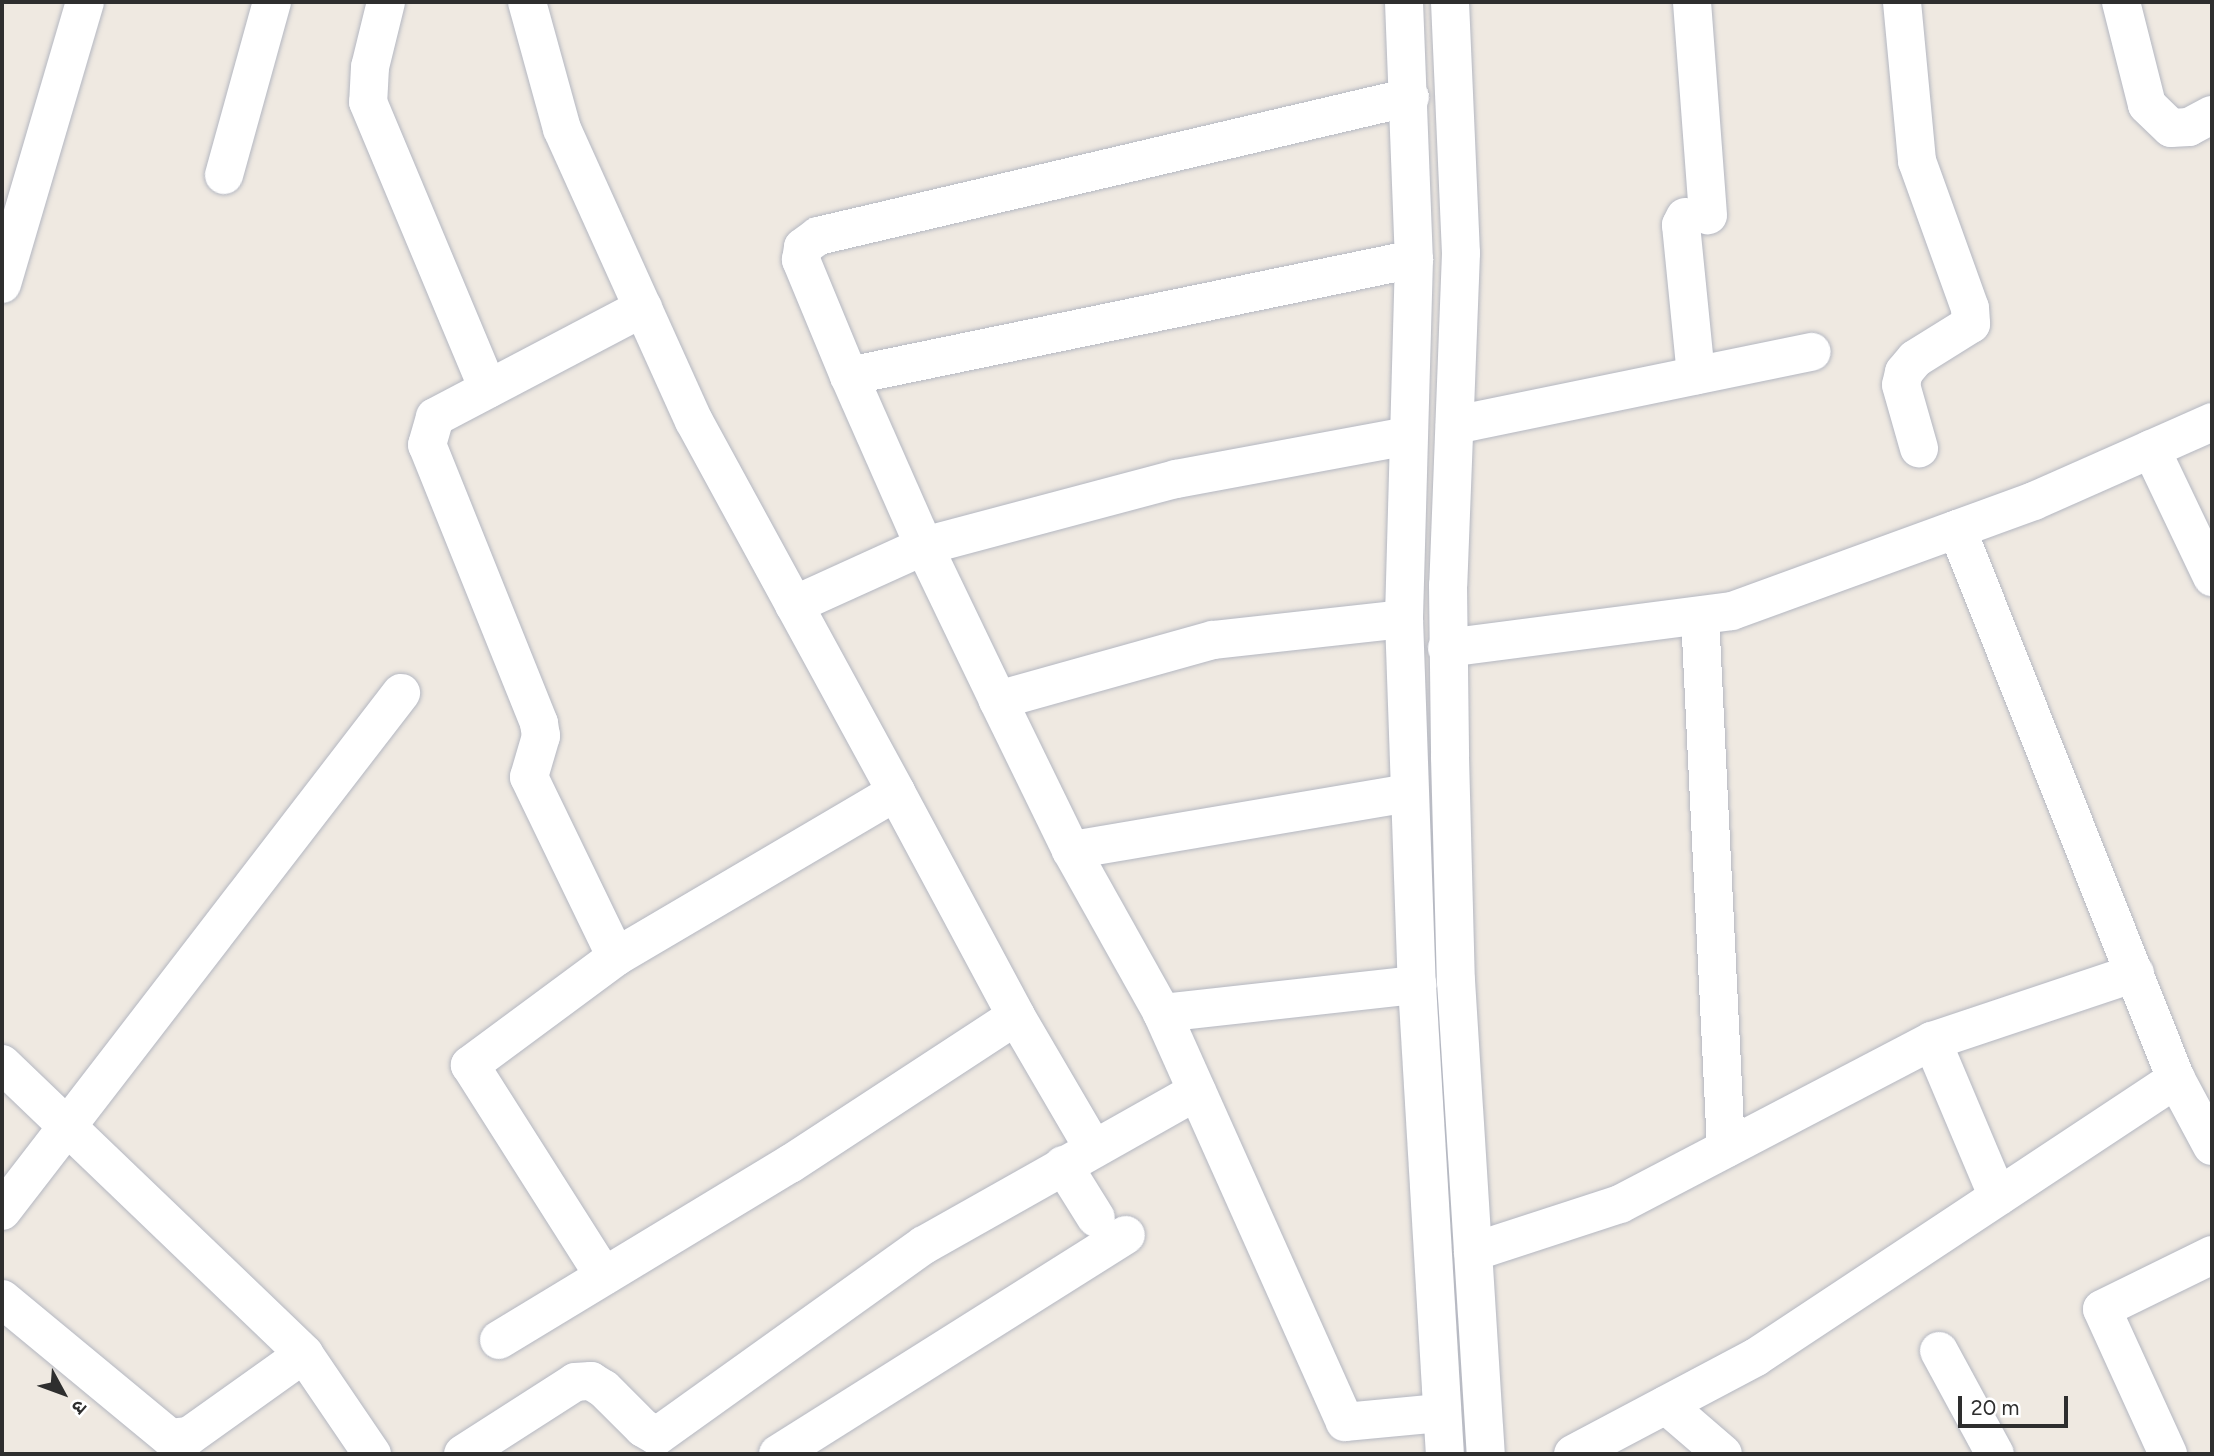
<!DOCTYPE html>
<meta charset="utf-8">
<style>
body{margin:0}
#map{position:relative;width:2214px;height:1456px;overflow:hidden;background:#efe9e1;font-family:Figtree,"Noto Sans Devanagari",sans-serif}
div>[style]{position:absolute}
.roads{filter:drop-shadow(0 0 2px #b4b7c1) drop-shadow(0 0 2px #b4b7c1)}
.minor>*{height:38px;margin:-19px;padding:0 19px;transform-origin:19px;border-radius:19px;background:#fff}
span{translate:-50% -50%;white-space:nowrap;text-align:center;line-height:1.15;-webkit-text-stroke:7px #fff;paint-order:stroke}
.frame{position:absolute;inset:0;border:4px solid #2e2e2e;pointer-events:none}
.north{position:absolute;left:28px;top:1358px;width:70px;height:70px;-webkit-text-stroke:5px #fff;paint-order:stroke;rotate:131deg;font-size:19px;font-weight:700;line-height:28px;text-align:center;color:#2e2e2e}
.north::after{content:'';display:block;margin:auto;width:24px;height:32px;background:#2e2e2e;clip-path:polygon(50% 0,100% 100%,50% 72%,0 100%)}
.scale{position:absolute;left:1958px;top:1396px;width:110px;height:32px;box-sizing:border-box;border:4px solid #2e2e2e;border-top:0;padding-left:9px;font-size:21px;line-height:24px;white-space:nowrap;color:#2e2e2e;-webkit-text-stroke:5px #fff;paint-order:stroke}
</style>
<div id="map">
<div class="roads">
<div class="minor">
<i style="left:386px;top:2px;width:67px;rotate:103.8deg"></i>
<i style="left:370px;top:67px;width:35px;rotate:93deg"></i>
<i style="left:368px;top:102px;width:311px;rotate:67.3deg"></i>
<i style="left:527px;top:2px;width:132px;rotate:74.6deg"></i>
<i style="left:562px;top:129px;width:320px;rotate:65.7deg"></i>
<i style="left:694px;top:421px;width:422px;rotate:61.4deg"></i>
<i style="left:896px;top:792px;width:325px;rotate:149.5deg"></i>
<i style="left:616px;top:957px;width:182px;rotate:143.5deg"></i>
<i style="left:470px;top:1065px;width:250px;rotate:57.6deg"></i>
<i style="left:1404px;top:2px;width:257px;rotate:87.8deg"></i>
<i style="left:1414px;top:259px;width:360px;rotate:91.6deg"></i>
<i style="left:1404px;top:619px;width:366px;rotate:88deg"></i>
<i style="left:1417px;top:985px;width:470px;rotate:86.6deg"></i>
<i style="left:1450px;top:2px;width:251px;rotate:87.5deg"></i>
<i style="left:1461px;top:253px;width:332px;rotate:92.2deg"></i>
<i style="left:1448px;top:585px;width:172px;rotate:89.3deg"></i>
<i style="left:1450px;top:757px;width:224px;rotate:88.5deg"></i>
<i style="left:1456px;top:981px;width:474px;rotate:86.4deg"></i>
<i style="left:1692px;top:2px;width:214px;rotate:85.7deg"></i>
<i style="left:1902px;top:2px;width:160px;rotate:84.6deg"></i>
<i style="left:1917px;top:161px;width:156px;rotate:70.2deg"></i>
<i style="left:1970px;top:308px;width:16px;rotate:86deg"></i>
<i style="left:1971px;top:324px;width:66px;rotate:148deg"></i>
<i style="left:1915px;top:359px;width:17px;rotate:130deg"></i>
<i style="left:1904px;top:372px;width:13px;rotate:103deg"></i>
<i style="left:1901px;top:385px;width:66px;rotate:74.1deg"></i>
<i style="left:2121px;top:2px;width:106px;rotate:75.8deg"></i>
<i style="left:2147px;top:105px;width:33px;rotate:44deg"></i>
<i style="left:2171px;top:128px;width:18px;rotate:-3deg"></i>
<i style="left:2189px;top:127px;width:26px;rotate:-28deg"></i>
<i style="left:224px;top:175px;width:180px;rotate:-74.5deg"></i>
<i style="left:1685px;top:217px;width:9px;rotate:117deg"></i>
<i style="left:1681px;top:225px;width:151px;rotate:84.3deg"></i>
<i style="left:2px;top:284px;width:294px;rotate:-73.6deg"></i>
<i style="left:849px;top:376px;width:126px;rotate:-112.5deg"></i>
<i style="left:801px;top:260px;width:13px;rotate:-81deg"></i>
<i style="left:803px;top:247px;width:19px;rotate:-36deg"></i>
<i style="left:818px;top:236px;width:608px;rotate:-13.21deg"></i>
<i style="left:1455px;top:425px;width:364px;rotate:-11.6deg"></i>
<i style="left:2151px;top:449px;width:142px;rotate:64.5deg"></i>
<i style="left:1957px;top:529px;width:592px;rotate:68.29deg"></i>
<i style="left:794px;top:605px;width:143px;rotate:-24.4deg"></i>
<i style="left:924px;top:546px;width:186px;rotate:-113.8deg"></i>
<i style="left:849px;top:376px;width:577px;rotate:-11.7deg"></i>
<i style="left:1700px;top:616px;width:533px;rotate:87.2deg"></i>
<i style="left:1447px;top:648px;width:287px;rotate:-7.4deg"></i>
<i style="left:1732px;top:611px;width:321px;rotate:-20deg"></i>
<i style="left:2034px;top:501px;width:195px;rotate:-23.9deg"></i>
<i style="left:998px;top:700px;width:171px;rotate:-115.7deg"></i>
<i style="left:924px;top:546px;width:261px;rotate:-14.9deg"></i>
<i style="left:1176px;top:479px;width:236px;rotate:-10.5deg"></i>
<i style="left:896px;top:792px;width:254px;rotate:61.8deg"></i>
<i style="left:1409px;top:793px;width:343px;rotate:170.4deg"></i>
<i style="left:1071px;top:850px;width:187px;rotate:60.8deg"></i>
<i style="left:1162px;top:1013px;width:257px;rotate:-6.3deg"></i>
<i style="left:1071px;top:850px;width:167px;rotate:-116deg"></i>
<i style="left:998px;top:700px;width:223px;rotate:-15.6deg"></i>
<i style="left:1213px;top:640px;width:192px;rotate:-6.3deg"></i>
<i style="left:616px;top:957px;width:200px;rotate:-115.8deg"></i>
<i style="left:529px;top:777px;width:43px;rotate:-73.7deg"></i>
<i style="left:541px;top:736px;width:13px;rotate:-99deg"></i>
<i style="left:539px;top:723px;width:300px;rotate:-111.9deg"></i>
<i style="left:427px;top:445px;width:29px;rotate:-74deg"></i>
<i style="left:435px;top:417px;width:235px;rotate:-27.7deg"></i>
<i style="left:1162px;top:1013px;width:448px;rotate:65.9deg"></i>
<i style="left:1345px;top:1422px;width:95px;rotate:-5.4deg"></i>
<i style="left:1932px;top:1041px;width:169px;rotate:67.1deg"></i>
<i style="left:2px;top:1064px;width:419px;rotate:43.8deg"></i>
<i style="left:304px;top:1354px;width:121px;rotate:55.8deg"></i>
<i style="left:1063px;top:1165px;width:62px;rotate:58.1deg"></i>
<i style="left:2px;top:1211px;width:654px;rotate:-52.39deg"></i>
<i style="left:1473px;top:1252px;width:155px;rotate:-18.1deg"></i>
<i style="left:1620px;top:1204px;width:352px;rotate:-27.6deg"></i>
<i style="left:1932px;top:1041px;width:214px;rotate:-18.5deg"></i>
<i style="left:2px;top:1299px;width:218px;rotate:39.6deg"></i>
<i style="left:170px;top:1438px;width:19px;rotate:-6deg"></i>
<i style="left:189px;top:1436px;width:141px;rotate:-35.5deg"></i>
<i style="left:499px;top:1340px;width:340px;rotate:-31.2deg"></i>
<i style="left:790px;top:1164px;width:270px;rotate:-33.2deg"></i>
<i style="left:1016px;top:1016px;width:153px;rotate:59.7deg"></i>
<i style="left:1939px;top:1351px;width:117px;rotate:61.5deg"></i>
<i style="left:1666px;top:1405px;width:75px;rotate:40.7deg"></i>
<i style="left:463px;top:1454px;width:133px;rotate:-32.7deg"></i>
<i style="left:575px;top:1382px;width:16px;rotate:-4deg"></i>
<i style="left:591px;top:1381px;width:15px;rotate:32deg"></i>
<i style="left:604px;top:1389px;width:55px;rotate:45deg"></i>
<i style="left:643px;top:1428px;width:16px;rotate:30deg"></i>
<i style="left:657px;top:1436px;width:328px;rotate:-35.6deg"></i>
<i style="left:924px;top:1245px;width:313px;rotate:-29.4deg"></i>
<i style="left:778px;top:1454px;width:411px;rotate:-32.2deg"></i>
<i style="left:1573px;top:1454px;width:207px;rotate:-27.9deg"></i>
<i style="left:1756px;top:1357px;width:504px;rotate:-33.5deg"></i>
<i style="left:2176px;top:1079px;width:76px;rotate:61.8deg"></i>
<i style="left:2168px;top:1454px;width:159px;rotate:-114.5deg"></i>
<i style="left:2102px;top:1309px;width:123px;rotate:-26.1deg"></i>
</div>
</div>
<div class="frame"></div>
<div class="north">उ</div>
<div class="scale">20 m</div>
</div>
